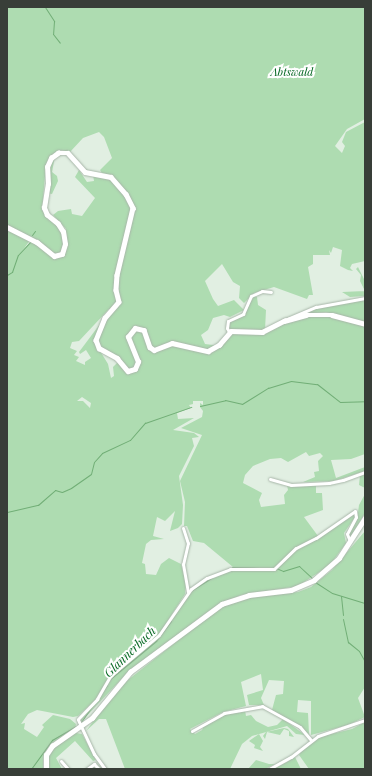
<!DOCTYPE html>
<style>
body{margin:0}
#map{position:relative;width:372px;height:776px;overflow:hidden;background:#e1efe2;font-family:"Playfair Display",serif}
div>[style]{position:absolute}
.green>*{inset:0;background:#aedcb1}
.stream>*{height:1px;margin:-0.5px;padding:0 0.5px;transform-origin:0.5px;border-radius:0.5px;background:#71ae76}
.roads{filter:drop-shadow(0 0 1px #a8b6a9) drop-shadow(0 0 1px #a8b6a9)}
.street>*{height:3px;margin:-1.5px;padding:0 1.5px;transform-origin:1.5px;border-radius:1.5px;background:#fff}
.secondary>*{height:4.5px;margin:-2.25px;padding:0 2.25px;transform-origin:2.25px;border-radius:2.25px;background:#fff}
span{translate:-50% -50%;white-space:nowrap;text-align:center;line-height:1.15;-webkit-text-stroke:4px #fff;paint-order:stroke}
.park-label{font-size:11px;color:#00651f;font-style:italic}
.water-label{font-size:12px;color:#056822;font-style:italic}
.frame{position:absolute;inset:0;border:8px solid #383e38;pointer-events:none}
</style>
<div id="map">
<div class="green">
<i style="clip-path:polygon(evenodd,7px 7px,365px 7px,365px 119px,347px 129px,335px 146px,342px 153px,345px 146px,342px 142px,346px 132px,365px 122px,365px 261px,352px 264px,350px 268px,353px 271px,348px 270px,340px 266px,342px 250px,333px 247px,331px 253px,329px 250px,330px 255px,313px 255px,313px 264px,308px 267px,313px 295px,309px 295px,307px 299px,274px 287px,254px 293px,244px 303px,239px 298px,240px 286px,233px 282px,222px 264px,205px 281px,213px 299px,218px 306px,234px 300px,244px 310px,230px 317px,224px 315px,213px 318px,208px 330px,201px 335px,205px 344px,221px 346px,234px 332px,261px 335px,293px 320px,316px 315px,342px 319px,365px 326px,365px 454px,351px 459px,331px 460px,336px 478px,365px 467px,365px 471px,334px 481px,303px 482px,315px 477px,314px 472px,319px 471px,318px 461px,323px 456px,320px 453px,309px 456px,306px 452px,288px 462px,281px 458px,270px 459px,253px 466px,245px 475px,243px 483px,262px 493px,259px 500px,261px 507px,285px 504px,284px 495px,288px 490px,287px 485px,316px 484px,316px 493px,322px 493px,323px 510px,304px 517px,318px 536px,297px 547px,288px 555px,318px 539px,353px 512px,355px 517px,344px 533px,346px 543px,330px 565px,298px 586px,241px 595px,213px 608px,128px 672px,81px 722px,81px 717px,98px 699px,110px 678px,160px 636px,191px 590px,229px 570px,247px 568px,274px 570px,233px 567px,204px 543px,193px 541px,187px 526px,184px 526px,185px 502px,180px 481px,202px 435px,181px 428px,202px 417px,203px 411px,200px 407px,200px 403px,203px 405px,203px 401px,193px 401px,193px 404px,189px 405px,191px 408px,177px 413px,178px 419px,194px 418px,173px 430px,194px 433px,199px 437px,192px 438px,194px 446px,179px 476px,183px 505px,182px 524px,178px 528px,170px 531px,175px 511px,165px 521px,157px 517px,153px 536px,164px 539px,151px 540px,146px 544px,142px 563px,145px 564px,146px 574px,156px 575px,161px 564px,169px 558px,181px 564px,186px 584px,185px 594px,159px 634px,110px 675px,95px 700px,78px 716px,73px 717px,37px 710px,28px 714px,21px 724px,25px 723px,24px 729px,37px 737px,44px 727px,42px 725px,53px 715px,70px 719px,76px 724px,75px 728px,48px 746px,43px 757px,43px 769px,7px 769px,7px 228px,30px 240px,21px 253px,32px 240px,53px 258px,63px 256px,66px 248px,66px 229px,53px 215px,58px 211px,71px 209px,72px 214px,82px 216px,95px 198px,75px 177px,79px 170px,87px 182px,94px 181px,93px 175px,111px 178px,132px 204px,133px 203px,114px 179px,102px 173px,100px 170px,112px 158px,104px 137px,99px 132px,83px 138px,70px 152px,61px 150px,55px 153px,46px 165px,42px 210px,63px 232px,63px 246px,61px 254px,53px 254px,38px 241px,7px 226px,7px 7px,109px 309px,113px 310px,100px 331px,98px 340px,101px 348px,121px 359px,113px 367px,114px 376px,111px 378px,108px 364px,94px 341px,100px 324px,79px 352px,80px 354px,86px 350px,91px 358px,85px 362px,85px 365px,76px 361px,79px 357px,74px 355px,77px 351px,70px 348px,72px 342px,79px 341px,109px 309px,7px 7px,82px 397px,91px 403px,90px 408px,83px 401px,77px 401px,82px 397px)"></i>
<i style="clip-path:polygon(55px 156px,52px 172px,57px 176px,58px 181px,52px 194px,47px 193px,49px 163px)"></i>
<i style="clip-path:polygon(358px 267px,365px 281px,365px 296px,350px 297px,342px 292px,365px 291px,360px 281px,361px 275px,356px 269px)"></i>
<i style="clip-path:polygon(254px 296px,257px 297px,258px 305px,266px 310px,265px 330px,229px 329px,230px 321px,245px 313px)"></i>
<i style="clip-path:polygon(365px 300px,365px 322px,326px 312px,302px 314px,307px 310px)"></i>
<i style="clip-path:polygon(365px 473px,365px 488px,359px 485px,360px 475px)"></i>
<i style="clip-path:polygon(365px 494px,365px 513px,350px 538px,349px 533px,357px 520px,359px 505px)"></i>
<i style="clip-path:polygon(365px 531px,365px 687px,358px 698px,365px 717px,348px 725px,311px 735px,311px 701px,298px 700px,297px 712px,308px 713px,309px 734px,272px 710px,276px 695px,283px 694px,284px 681px,269px 680px,261px 698px,264px 705px,249px 705px,247px 695px,263px 690px,261px 674px,241px 682px,246px 706px,223px 712px,190px 729px,195px 734px,202px 730px,205px 724px,227px 713px,262px 707px,264px 708px,245px 710px,246px 716px,251px 715px,256px 721px,268px 727px,277px 725px,283px 719px,305px 735px,296px 734px,287px 726px,252px 736px,242px 744px,230px 769px,125px 769px,106px 719px,99px 719px,86px 731px,112px 696px,128px 680px,210px 615px,226px 604px,251px 597px,298px 592px,311px 587px,332px 570px)"></i>
<i style="clip-path:polygon(365px 722px,365px 769px,309px 769px,299px 755px,301px 751px,319px 737px,352px 729px)"></i>
<i style="clip-path:polygon(284px 728px,288px 729px,294px 737px,289px 736px,289px 731px,284px 729px,280px 735px,267px 732px,265px 739px,263px 736px,266px 732px)"></i>
<i style="clip-path:polygon(76px 733px,82px 734px,96px 760px,93px 761px,75px 741px,56px 758px,62px 769px,48px 769px,48px 760px,53px 748px)"></i>
<i style="clip-path:polygon(259px 734px,263px 741px,260px 747px,263px 751px,254px 748px,255px 745px,249px 741px)"></i>
<i style="clip-path:polygon(295px 757px,301px 769px,273px 769px,287px 762px)"></i>
<i style="clip-path:polygon(256px 760px,269px 764px,275px 764px,265px 769px,248px 769px)"></i>
</div>
<div class="stream">
<i style="left:45px;top:7px;width:17px;rotate:57deg"></i>
<i style="left:54px;top:21px;width:13px;rotate:94deg"></i>
<i style="left:53px;top:34px;width:11px;rotate:52deg"></i>
<i style="left:32px;top:235px;width:5px;rotate:-53deg"></i>
<i style="left:7px;top:275px;width:6px;rotate:-31deg"></i>
<i style="left:12px;top:272px;width:18px;rotate:-71deg"></i>
<i style="left:18px;top:255px;width:19px;rotate:-47deg"></i>
<i style="left:200px;top:406px;width:26px;rotate:-13deg"></i>
<i style="left:225px;top:400px;width:17px;rotate:13deg"></i>
<i style="left:242px;top:404px;width:31px;rotate:-32deg"></i>
<i style="left:268px;top:388px;width:24px;rotate:-17deg"></i>
<i style="left:291px;top:381px;width:26px;rotate:7deg"></i>
<i style="left:317px;top:384px;width:29px;rotate:38deg"></i>
<i style="left:340px;top:402px;width:25px;rotate:-2deg"></i>
<i style="left:7px;top:512px;width:32px;rotate:-13deg"></i>
<i style="left:38px;top:505px;width:23px;rotate:-41deg"></i>
<i style="left:55px;top:490px;width:7px;rotate:16deg"></i>
<i style="left:62px;top:492px;width:10px;rotate:-24deg"></i>
<i style="left:71px;top:488px;width:24px;rotate:-35deg"></i>
<i style="left:91px;top:474px;width:12px;rotate:-76deg"></i>
<i style="left:94px;top:462px;width:12px;rotate:-48deg"></i>
<i style="left:102px;top:453px;width:31px;rotate:-25deg"></i>
<i style="left:130px;top:440px;width:23px;rotate:-49deg"></i>
<i style="left:145px;top:423px;width:49px;rotate:-19.2deg"></i>
<i style="left:232px;top:567px;width:27px;rotate:2deg"></i>
<i style="left:276px;top:568px;width:8px;rotate:23deg"></i>
<i style="left:283px;top:571px;width:17px;rotate:-17deg"></i>
<i style="left:299px;top:566px;width:19px;rotate:43deg"></i>
<i style="left:315px;top:582px;width:20px;rotate:33deg"></i>
<i style="left:332px;top:593px;width:34px;rotate:17deg"></i>
<i style="left:192px;top:590px;width:25px;rotate:-32deg"></i>
<i style="left:341px;top:596px;width:19px;rotate:84deg"></i>
<i style="left:343px;top:619px;width:24px;rotate:78deg"></i>
<i style="left:348px;top:642px;width:14px;rotate:39deg"></i>
<i style="left:359px;top:651px;width:13px;rotate:61deg"></i>
<i style="left:110px;top:679px;width:60px;rotate:-39.6deg"></i>
<i style="left:156px;top:641px;width:25px;rotate:-53deg"></i>
<i style="left:81px;top:722px;width:45px;rotate:-54.9deg"></i>
<i style="left:31px;top:769px;width:36px;rotate:-54deg"></i>
<i style="left:52px;top:740px;width:28px;rotate:-30deg"></i>
</div>
<div class="roads">
<div class="street">
<i style="left:285px;top:320px;width:34px;rotate:-23deg"></i>
<i style="left:316px;top:307px;width:50px;rotate:-10.4deg"></i>
<i style="left:229px;top:332px;width:4px;rotate:-117deg"></i>
<i style="left:227px;top:328px;width:7px;rotate:-82deg"></i>
<i style="left:228px;top:321px;width:17px;rotate:-25deg"></i>
<i style="left:243px;top:314px;width:20px;rotate:-66deg"></i>
<i style="left:251px;top:296px;width:12px;rotate:-24deg"></i>
<i style="left:262px;top:291px;width:9px;rotate:6deg"></i>
<i style="left:270px;top:479px;width:22px;rotate:16deg"></i>
<i style="left:291px;top:485px;width:38px;rotate:-3deg"></i>
<i style="left:329px;top:483px;width:14px;rotate:-12deg"></i>
<i style="left:343px;top:480px;width:23px;rotate:-20deg"></i>
<i style="left:183px;top:528px;width:16px;rotate:72deg"></i>
<i style="left:188px;top:543px;width:22px;rotate:103deg"></i>
<i style="left:183px;top:564px;width:28px;rotate:80deg"></i>
<i style="left:192px;top:731px;width:37px;rotate:-29deg"></i>
<i style="left:224px;top:713px;width:39px;rotate:-10deg"></i>
<i style="left:262px;top:706px;width:43px;rotate:28.9deg"></i>
<i style="left:300px;top:727px;width:17px;rotate:50deg"></i>
<i style="left:61px;top:761px;width:11px;rotate:49deg"></i>
<i style="left:87px;top:769px;width:9px;rotate:-36deg"></i>
<i style="left:94px;top:764px;width:7px;rotate:45deg"></i>
<i style="left:105px;top:769px;width:19px;rotate:-126deg"></i>
<i style="left:94px;top:754px;width:38px;rotate:-115deg"></i>
<i style="left:78px;top:719px;width:28px;rotate:-46deg"></i>
<i style="left:97px;top:699px;width:28px;rotate:-60deg"></i>
<i style="left:111px;top:675px;width:62px;rotate:-39.8deg"></i>
<i style="left:159px;top:635px;width:56px;rotate:-55.2deg"></i>
<i style="left:191px;top:589px;width:19px;rotate:-35deg"></i>
<i style="left:207px;top:578px;width:25px;rotate:-21deg"></i>
<i style="left:230px;top:569px;width:44px"></i>
<i style="left:274px;top:569px;width:30px;rotate:-44deg"></i>
<i style="left:296px;top:548px;width:22px;rotate:-27deg"></i>
<i style="left:316px;top:538px;width:47px;rotate:-34.7deg"></i>
<i style="left:355px;top:511px;width:6px;rotate:81deg"></i>
<i style="left:356px;top:517px;width:19px;rotate:118deg"></i>
<i style="left:347px;top:534px;width:8px;rotate:67deg"></i>
<i style="left:269px;top:769px;width:25px;rotate:-29deg"></i>
<i style="left:291px;top:757px;width:34px;rotate:-38deg"></i>
<i style="left:318px;top:736px;width:50px;rotate:-18.8deg"></i>
</div>
<div class="secondary">
<i style="left:7px;top:227px;width:34px;rotate:27deg"></i>
<i style="left:37px;top:242px;width:22px;rotate:39deg"></i>
<i style="left:54px;top:256px;width:8px;rotate:-14deg"></i>
<i style="left:62px;top:254px;width:10px;rotate:-73deg"></i>
<i style="left:65px;top:244px;width:12px;rotate:-99deg"></i>
<i style="left:63px;top:232px;width:9px;rotate:-122deg"></i>
<i style="left:58px;top:224px;width:14px;rotate:-141deg"></i>
<i style="left:47px;top:215px;width:8px;rotate:-113deg"></i>
<i style="left:44px;top:208px;width:24px;rotate:-81deg"></i>
<i style="left:48px;top:184px;width:17px;rotate:-93deg"></i>
<i style="left:47px;top:167px;width:10px;rotate:-66deg"></i>
<i style="left:51px;top:158px;width:9px;rotate:-36deg"></i>
<i style="left:58px;top:153px;width:10px"></i>
<i style="left:68px;top:153px;width:25px;rotate:48deg"></i>
<i style="left:85px;top:172px;width:26px;rotate:11deg"></i>
<i style="left:111px;top:177px;width:23px;rotate:49deg"></i>
<i style="left:126px;top:194px;width:16px;rotate:63deg"></i>
<i style="left:133px;top:208px;width:69px;rotate:103.4deg"></i>
<i style="left:117px;top:275px;width:15px;rotate:94deg"></i>
<i style="left:116px;top:290px;width:12px;rotate:76deg"></i>
<i style="left:119px;top:302px;width:21px;rotate:131deg"></i>
<i style="left:105px;top:318px;width:24px;rotate:112deg"></i>
<i style="left:96px;top:340px;width:9px;rotate:69deg"></i>
<i style="left:99px;top:348px;width:21px;rotate:29deg"></i>
<i style="left:117px;top:358px;width:17px;rotate:50deg"></i>
<i style="left:128px;top:371px;width:7px;rotate:-16deg"></i>
<i style="left:135px;top:369px;width:8px;rotate:-67deg"></i>
<i style="left:138px;top:362px;width:27px;rotate:-112deg"></i>
<i style="left:128px;top:337px;width:11px;rotate:-52deg"></i>
<i style="left:135px;top:328px;width:9px;rotate:13deg"></i>
<i style="left:144px;top:330px;width:18px;rotate:71deg"></i>
<i style="left:150px;top:347px;width:5px;rotate:37deg"></i>
<i style="left:154px;top:350px;width:19px;rotate:-21deg"></i>
<i style="left:172px;top:343px;width:37px;rotate:13deg"></i>
<i style="left:208px;top:351px;width:13px;rotate:-29deg"></i>
<i style="left:219px;top:345px;width:18px;rotate:-49deg"></i>
<i style="left:231px;top:331px;width:31px;rotate:2deg"></i>
<i style="left:262px;top:332px;width:25px;rotate:-27deg"></i>
<i style="left:284px;top:321px;width:23px;rotate:-15deg"></i>
<i style="left:306px;top:315px;width:26px"></i>
<i style="left:332px;top:315px;width:34px;rotate:15deg"></i>
<i style="left:46px;top:769px;width:14px;rotate:-90deg"></i>
<i style="left:46px;top:755px;width:11px;rotate:-56deg"></i>
<i style="left:52px;top:746px;width:49px;rotate:-35deg"></i>
<i style="left:92px;top:718px;width:60px;rotate:-50.4deg"></i>
<i style="left:130px;top:672px;width:114px;rotate:-36.5deg"></i>
<i style="left:222px;top:604px;width:28px;rotate:-18deg"></i>
<i style="left:249px;top:595px;width:42px;rotate:-6.8deg"></i>
<i style="left:291px;top:590px;width:25px;rotate:-23deg"></i>
<i style="left:314px;top:580px;width:33px;rotate:-41deg"></i>
<i style="left:339px;top:558px;width:48px;rotate:-57deg"></i>
</div>
</div>
<div class="park-label">
<span style="left:292px;top:72px">Abtswald</span>
</div>
<div class="water-label">
<span style="left:130px;top:652px;rotate:-44deg">Glannerbach</span>
</div>
<div class="frame"></div>
</div>
